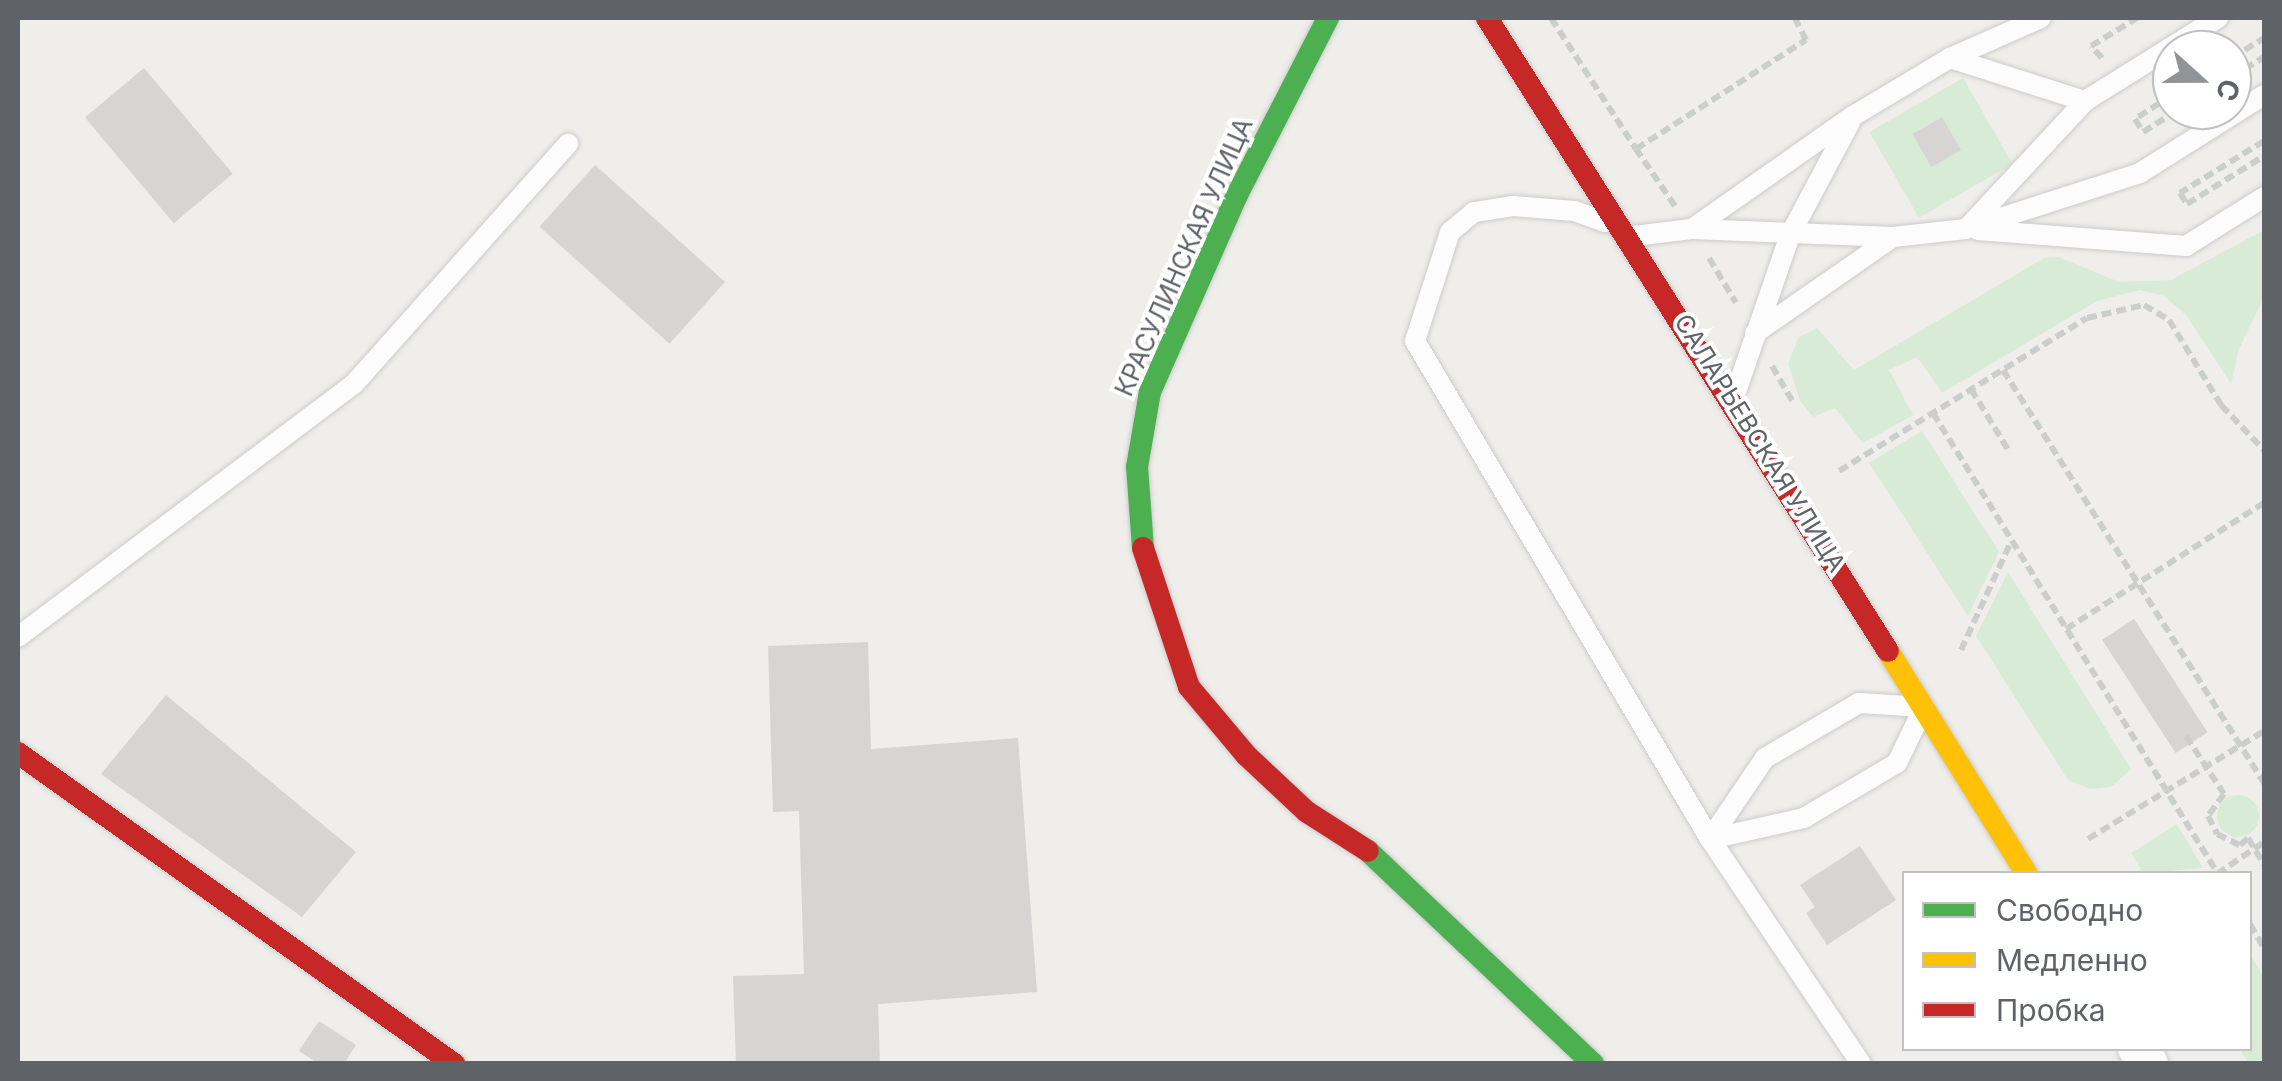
<!DOCTYPE html>
<meta charset="utf-8">
<style>
body{margin:0}
#map{position:relative;width:2282px;height:1081px;overflow:hidden;background:#efeeea;font-family:Inter,sans-serif}
div>[style]{position:absolute}
.green>*{inset:0;background:#d8ebd6;transform-origin:0 0}
.round{border-radius:50%}
.building>*{inset:0;background:#d6d5d3;transform-origin:0 0}
.path>*{height:6px;margin-top:-3px;transform-origin:0;background:repeating-linear-gradient(90deg,#cacfcc 0 10px,transparent 0 15px)}
.roads{filter:drop-shadow(0 0 2px #cbcccc) drop-shadow(0 0 2px #cbcccc)}
.lane>*{height:20px;margin:-10px;padding:0 10px;transform-origin:10px;border-radius:10px;background:#fdfcfc}
.street>*{height:40px;margin:-20px;padding:0 20px;transform-origin:20px;border-radius:20px;background:#fdfcfc}
.fast>*{height:22px;margin:-11px;padding:0 11px;transform-origin:11px;border-radius:11px;background:#4caf50}
.slow>*{height:22px;margin:-11px;padding:0 11px;transform-origin:11px;border-radius:11px;background:#ffc107}
.jam>*{height:22px;margin:-11px;padding:0 11px;transform-origin:11px;border-radius:11px;background:#c62828}
span{translate:-50% -50%;white-space:nowrap;text-align:center;line-height:1.15;-webkit-text-stroke:8px #fff;paint-order:stroke}
.street-label{font-size:25px;color:#5f6368}
.frame{position:absolute;inset:0;border:20px solid #5f6368;pointer-events:none}
.legend{position:absolute;left:1902px;top:871px;width:350px;height:180px;box-sizing:border-box;background:#fff;border:2px solid #bfc1c3;margin:0;padding:12px 18px;list-style:none;font-size:30px;color:#5f6368}
.legend li{display:flex;align-items:center;gap:20px;height:50px}
.legend b{width:50px;border:2px solid #bfc1c3}
.north{position:absolute;left:2152px;top:30px;width:100px;height:100px;box-sizing:border-box;background:#fff;border:2px solid #bfc1c3;border-radius:50%;rotate:111deg;font-size:28px;font-weight:700;line-height:40px;text-align:center;color:#5f6368}
.north::after{content:'';display:block;margin:auto;width:35px;height:45px;background:#919496;clip-path:polygon(50% 0,100% 100%,50% 72%,0 100%)}
</style>
<div id="map">
<div class="green">
<i style="left:1963px;top:78px;width:99px;height:108px;rotate:60deg"></i>
<i style="clip-path:polygon(2264px 230px,2264px 297px,2239px 349px,2231px 384px,2186px 315px,2164px 296px,2140px 290px,2097px 301px,1942px 393px,1917px 357px,1889px 370px,1913px 415px,1863px 443px,1835px 408px,1813px 417px,1800px 401px,1788px 363px,1799px 337px,1817px 328px,1854px 370px,2044px 258px,2059px 257px,2119px 282px,2171px 280px)"></i>
<i style="clip-path:polygon(1922px 431px,1999px 552px,1968px 616px,1869px 463px)"></i>
<i style="clip-path:polygon(2008px 572px,2131px 769px,2111px 787px,2090px 789px,2068px 780px,1976px 636px)"></i>
<i class="round" style="left:2217px;top:795px;width:42px;height:42px"></i>
<i style="clip-path:polygon(2177px 824px,2203px 868px,2143px 873px,2131px 853px)"></i>
<i style="clip-path:polygon(2250px 954px,2264px 978px,2264px 1063px,2249px 1063px,2239px 1049px,2250px 1048px)"></i>
</div>
<div class="building">
<i style="left:144px;top:68px;width:138px;height:77px;rotate:50deg"></i>
<i style="left:1942px;top:117px;width:38px;height:34px;rotate:60deg"></i>
<i style="left:595px;top:165px;width:175px;height:83px;rotate:42deg"></i>
<i style="left:2134px;top:619px;width:135px;height:38px;rotate:57deg"></i>
<i style="clip-path:polygon(868px 642px,871px 749px,1018px 738px,1037px 992px,878px 1004px,880px 1064px,736px 1064px,733px 976px,804px 974px,799px 811px,773px 812px,768px 646px)"></i>
<i style="clip-path:polygon(166px 695px,356px 852px,302px 917px,101px 774px)"></i>
<i style="clip-path:polygon(1860px 846px,1896px 900px,1827px 945px,1806px 913px,1815px 907px,1800px 885px)"></i>
<i style="clip-path:polygon(319px 1021px,356px 1045px,344px 1064px,319px 1064px,299px 1051px)"></i>
</div>
<div class="path">
<i style="left:1551px;top:18px;width:156px;rotate:57deg"></i>
<i style="left:2102px;top:58px;width:16px;rotate:-133deg"></i>
<i style="left:2091px;top:46px;width:54px;rotate:-31.3deg"></i>
<i style="left:2232px;top:58px;width:38px;rotate:-32deg"></i>
<i style="left:2232px;top:77px;width:38px;rotate:-32deg"></i>
<i style="left:2172px;top:95px;width:44px;rotate:147deg"></i>
<i style="left:2135px;top:119px;width:15px;rotate:58deg"></i>
<i style="left:2143px;top:132px;width:41px;rotate:-32.2deg"></i>
<i style="left:2264px;top:141px;width:99px;rotate:148.2deg"></i>
<i style="left:2180px;top:193px;width:13px;rotate:58deg"></i>
<i style="left:2187px;top:204px;width:91px;rotate:-31.9deg"></i>
<i style="left:1675px;top:206px;width:69px;rotate:-124.4deg"></i>
<i style="left:1636px;top:149px;width:202px;rotate:-32.7deg"></i>
<i style="left:1806px;top:40px;width:25px;rotate:-117deg"></i>
<i style="left:1709px;top:258px;width:52px;rotate:59deg"></i>
<i style="left:1772px;top:366px;width:44px;rotate:59.9deg"></i>
<i style="left:2003px;top:370px;width:489px;rotate:57.7deg"></i>
<i style="left:1971px;top:389px;width:75px;rotate:58.6deg"></i>
<i style="left:1933px;top:413px;width:542px;rotate:58.27deg"></i>
<i style="left:1839px;top:471px;width:291px;rotate:-31.7deg"></i>
<i style="left:2087px;top:318px;width:58px;rotate:-12.8deg"></i>
<i style="left:2144px;top:305px;width:29px;rotate:31deg"></i>
<i style="left:2169px;top:320px;width:100px;rotate:58.5deg"></i>
<i style="left:2221px;top:405px;width:62px;rotate:46.3deg"></i>
<i style="left:2066px;top:629px;width:235px;rotate:-32.5deg"></i>
<i style="left:1961px;top:650px;width:119px;rotate:-65.2deg"></i>
<i style="left:2186px;top:736px;width:69px;rotate:56.8deg"></i>
<i style="left:2224px;top:794px;width:27px;rotate:126deg"></i>
<i style="left:2208px;top:816px;width:20px;rotate:63deg"></i>
<i style="left:2217px;top:834px;width:25px;rotate:26deg"></i>
<i style="left:2240px;top:845px;width:11px;rotate:-41deg"></i>
<i style="left:2248px;top:838px;width:31px;rotate:59deg"></i>
<i style="left:2088px;top:839px;width:206px;rotate:-31.5deg"></i>
<i style="left:2217px;top:874px;width:57px;rotate:-34.2deg"></i>
<i style="left:2250px;top:924px;width:28px;rotate:60deg"></i>
</div>
<div class="roads">
<div class="lane">
<i style="left:1950px;top:58px;width:142px;rotate:17.7deg"></i>
<i style="left:1605px;top:222px;width:32px;rotate:-160deg"></i>
<i style="left:1575px;top:211px;width:62px;rotate:-175.4deg"></i>
<i style="left:1513px;top:206px;width:39px;rotate:171deg"></i>
<i style="left:1474px;top:212px;width:31px;rotate:140deg"></i>
<i style="left:1450px;top:232px;width:114px;rotate:107.8deg"></i>
<i style="left:1415px;top:341px;width:579px;rotate:59.36deg"></i>
<i style="left:1710px;top:839px;width:271px;rotate:56.1deg"></i>
<i style="left:1969px;top:226px;width:171px;rotate:-47.1deg"></i>
<i style="left:2085px;top:101px;width:157px;rotate:-32deg"></i>
<i style="left:1692px;top:229px;width:197px;rotate:-35.1deg"></i>
<i style="left:1853px;top:116px;width:113px;rotate:-30.9deg"></i>
<i style="left:1950px;top:58px;width:99px;rotate:-23.7deg"></i>
<i style="left:1978px;top:230px;width:209px;rotate:4.4deg"></i>
<i style="left:2186px;top:246px;width:92px;rotate:-32.1deg"></i>
<i style="left:1634px;top:236px;width:58px;rotate:-6.9deg"></i>
<i style="left:1692px;top:229px;width:201px;rotate:2.3deg"></i>
<i style="left:1893px;top:237px;width:73px;rotate:-6.3deg"></i>
<i style="left:1966px;top:229px;width:183px;rotate:-17.8deg"></i>
<i style="left:2140px;top:173px;width:146px;rotate:-32.2deg"></i>
<i style="left:1755px;top:333px;width:168px;rotate:-34.8deg"></i>
<i style="left:1737px;top:389px;width:163px;rotate:-71deg"></i>
<i style="left:1790px;top:235px;width:128px;rotate:-62deg"></i>
<i style="left:18px;top:637px;width:421px;rotate:-37deg"></i>
<i style="left:354px;top:384px;width:322px;rotate:-48.3deg"></i>
<i style="left:1859px;top:703px;width:65px;rotate:3.5deg"></i>
<i style="left:1924px;top:707px;width:62px;rotate:115.7deg"></i>
<i style="left:1897px;top:763px;width:108px;rotate:149.4deg"></i>
<i style="left:1804px;top:818px;width:96px;rotate:167.4deg"></i>
<i style="left:1710px;top:839px;width:98px;rotate:-55.8deg"></i>
<i style="left:1765px;top:758px;width:109px;rotate:-30.3deg"></i>
</div>
<div class="street">
<i style="left:2138px;top:1048px;width:19px;rotate:58deg"></i>
</div>
<div class="fast">
<i style="left:1143px;top:548px;width:81px;rotate:-94.2deg"></i>
<i style="left:1137px;top:467px;width:76px;rotate:-80.2deg"></i>
<i style="left:1150px;top:392px;width:215px;rotate:-66.2deg"></i>
<i style="left:1237px;top:195px;width:199px;rotate:-62.8deg"></i>
<i style="left:1368px;top:851px;width:310px;rotate:43.4deg"></i>
</div>
<div class="slow">
<i style="left:1888px;top:651px;width:263px;rotate:58.1deg"></i>
</div>
<div class="jam">
<i style="left:1487px;top:18px;width:749px;rotate:57.65deg"></i>
<i style="left:1143px;top:548px;width:146px;rotate:71.7deg"></i>
<i style="left:1189px;top:687px;width:89px;rotate:50deg"></i>
<i style="left:1246px;top:755px;width:83px;rotate:43.1deg"></i>
<i style="left:1307px;top:812px;width:72px;rotate:32.6deg"></i>
<i style="left:18px;top:753px;width:536px;rotate:35.5deg"></i>
</div>
</div>
<div class="street-label">
<span style="left:1184px;top:257px;rotate:-66deg">КРАСУЛИНСКАЯ УЛИЦА</span>
<span style="left:1760px;top:443px;rotate:58deg">САЛАРЬЕВСКАЯ УЛИЦА</span>
</div>
<div class="frame"></div>
<ul class="legend">
<li><b style="height:12px;background:#4caf50"></b>Свободно</li>
<li><b style="height:12px;background:#ffc107"></b>Медленно</li>
<li><b style="height:12px;background:#c62828"></b>Пробка</li>
</ul>
<div class="north">С</div>
</div>
